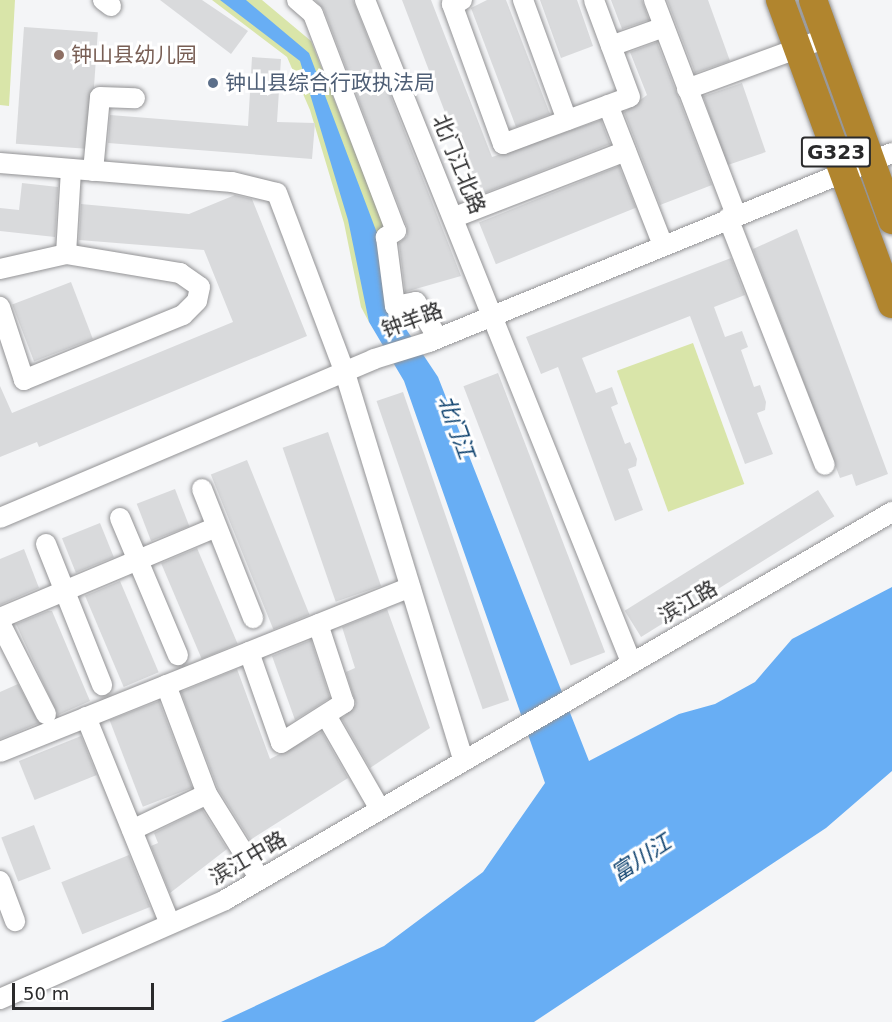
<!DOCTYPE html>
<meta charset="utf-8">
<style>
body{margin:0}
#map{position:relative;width:892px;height:1022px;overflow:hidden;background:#f4f5f7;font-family:"DejaVu Sans","Noto Sans SC",sans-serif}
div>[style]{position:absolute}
.green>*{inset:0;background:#d9e5a9;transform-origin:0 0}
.water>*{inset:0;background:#68aef4}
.building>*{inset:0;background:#d9dadc;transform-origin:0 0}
.roads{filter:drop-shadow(0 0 2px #939395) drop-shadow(0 0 2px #939395)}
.minor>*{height:20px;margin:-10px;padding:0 10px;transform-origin:10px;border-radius:10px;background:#fff}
.highway>*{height:28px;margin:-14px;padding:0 14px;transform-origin:14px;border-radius:14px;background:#b1852e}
.dots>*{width:16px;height:16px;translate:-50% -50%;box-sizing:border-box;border:3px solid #fff;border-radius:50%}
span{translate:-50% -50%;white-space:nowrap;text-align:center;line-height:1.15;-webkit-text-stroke:6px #fff;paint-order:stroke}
.shield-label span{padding:2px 4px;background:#fff;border:2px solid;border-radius:4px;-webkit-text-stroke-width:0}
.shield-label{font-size:20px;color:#2a2a2b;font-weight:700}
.education-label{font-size:21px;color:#785e54}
.left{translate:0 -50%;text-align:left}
.service-label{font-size:21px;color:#4e5e75}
.street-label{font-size:21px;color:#2a2a2b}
.water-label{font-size:22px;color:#10436f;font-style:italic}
.scale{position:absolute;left:12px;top:983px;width:142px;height:27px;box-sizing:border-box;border:3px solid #2a2a2b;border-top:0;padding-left:8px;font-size:18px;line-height:21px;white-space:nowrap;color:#2a2a2b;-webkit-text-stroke:4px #fff;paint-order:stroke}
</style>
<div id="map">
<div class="green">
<i style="clip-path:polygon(0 0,15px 0,9px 106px,0 105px)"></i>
<i style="clip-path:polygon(212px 0,262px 0,311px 41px,383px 223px,386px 285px,394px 311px,369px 322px,361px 307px,344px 223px,310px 110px,287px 57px)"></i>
<i style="left:693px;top:343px;width:150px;height:81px;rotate:70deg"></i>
</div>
<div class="water">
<i style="clip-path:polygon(220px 0,246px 0,309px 53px,380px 241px,394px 311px,438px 377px,589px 761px,679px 714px,715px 704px,755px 682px,792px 639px,892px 587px,892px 771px,826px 828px,534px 1022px,221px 1022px,384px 946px,483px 872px,545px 783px,404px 381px,369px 322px,348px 220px,300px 61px)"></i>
</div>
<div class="building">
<i style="clip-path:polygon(160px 0,202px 0,248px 31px,231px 54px)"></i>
<i style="clip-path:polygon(315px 0,353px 0,461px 276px,405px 292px,399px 243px,407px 236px,407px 227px,324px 10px)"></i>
<i style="clip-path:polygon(402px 0,431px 0,492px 157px,601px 120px,610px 144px,477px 196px)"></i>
<i style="clip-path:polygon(487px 0,506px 0,550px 114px,516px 127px,471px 8px)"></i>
<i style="clip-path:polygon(540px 0,577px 0,593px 46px,561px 58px)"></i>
<i style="clip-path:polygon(611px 0,642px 0,649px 20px,622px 29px)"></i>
<i style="clip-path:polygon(667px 0,708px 0,730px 61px,695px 73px)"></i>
<i style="left:24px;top:27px;width:74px;height:117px;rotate:4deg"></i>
<i style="clip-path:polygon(657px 42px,712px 185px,660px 205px,624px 112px,647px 95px,630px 52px)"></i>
<i style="clip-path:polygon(252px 57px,281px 59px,277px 122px,315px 123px,312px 159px,108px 143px,110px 115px,248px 126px)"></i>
<i style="left:742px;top:83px;width:73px;height:41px;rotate:71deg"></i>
<i style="left:619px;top:166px;width:45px;height:151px;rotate:68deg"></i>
<i style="clip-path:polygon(22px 183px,58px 187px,55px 237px,0 231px,0 208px,19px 210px)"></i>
<i style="clip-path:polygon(235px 195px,252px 199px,307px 336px,39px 447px,37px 442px,0 457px,0 386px,12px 413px,233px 322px,204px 250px,79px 240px,81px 204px,189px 214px)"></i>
<i style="clip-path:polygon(797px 229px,888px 474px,856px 486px,852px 474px,840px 478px,753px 249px)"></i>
<i style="clip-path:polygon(731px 258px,745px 295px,714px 307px,725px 337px,742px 331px,748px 347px,741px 350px,754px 387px,760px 385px,766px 402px,765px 410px,757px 413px,773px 454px,745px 464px,690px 316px,582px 358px,596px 393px,612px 387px,618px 404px,611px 407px,625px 444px,630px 442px,637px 459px,636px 466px,628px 469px,643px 510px,615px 521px,558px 367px,541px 374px,526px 337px)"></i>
<i style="left:71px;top:282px;width:61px;height:63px;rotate:69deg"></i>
<i style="left:498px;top:373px;width:299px;height:37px;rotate:69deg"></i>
<i style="left:403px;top:392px;width:326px;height:28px;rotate:71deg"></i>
<i style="left:328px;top:432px;width:163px;height:48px;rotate:71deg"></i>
<i style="left:247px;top:460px;width:167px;height:39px;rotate:68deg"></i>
<i style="left:175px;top:489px;width:40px;height:41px;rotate:69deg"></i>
<i style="left:818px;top:490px;width:31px;height:228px;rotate:58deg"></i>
<i style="left:100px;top:523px;width:37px;height:41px;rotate:68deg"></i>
<i style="left:197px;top:548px;width:104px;height:39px;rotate:67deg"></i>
<i style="clip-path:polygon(24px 549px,39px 588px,0 605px,0 559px)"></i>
<i style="left:120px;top:581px;width:99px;height:38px;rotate:67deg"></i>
<i style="clip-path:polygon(387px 609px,430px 728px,370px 768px,342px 719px,356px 704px,346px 672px,355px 668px,342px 627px)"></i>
<i style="clip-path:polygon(48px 611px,52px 611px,90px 701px,58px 715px,16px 624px)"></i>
<i style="clip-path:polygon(311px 640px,330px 698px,295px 720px,272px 656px)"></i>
<i style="clip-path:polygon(237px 669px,270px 759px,322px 732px,348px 778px,250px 840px,218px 789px,181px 692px)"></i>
<i style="clip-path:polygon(18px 684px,39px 723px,0 739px,0 692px)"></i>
<i style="left:159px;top:701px;width:93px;height:53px;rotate:69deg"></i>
<i style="left:81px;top:736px;width:42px;height:67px;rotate:68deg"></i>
<i style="clip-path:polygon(202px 809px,227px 849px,170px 893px,151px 846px,158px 843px,154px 833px)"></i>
<i style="left:34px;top:825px;width:47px;height:35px;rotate:69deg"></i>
<i style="left:129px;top:855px;width:56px;height:73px;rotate:68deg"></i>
</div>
<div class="roads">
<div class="minor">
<i style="left:103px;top:0;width:10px;rotate:37deg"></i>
<i style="left:297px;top:0;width:21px;rotate:41deg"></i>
<i style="left:313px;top:14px;width:232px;rotate:69.1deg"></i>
<i style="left:396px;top:231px;width:12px;rotate:149deg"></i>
<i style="left:386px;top:237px;width:70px;rotate:82.6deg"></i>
<i style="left:395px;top:306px;width:21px;rotate:-11deg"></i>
<i style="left:416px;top:302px;width:42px;rotate:58.6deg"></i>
<i style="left:365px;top:0;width:713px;rotate:68.11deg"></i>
<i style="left:462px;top:0;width:11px;rotate:158deg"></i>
<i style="left:452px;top:4px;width:149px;rotate:70deg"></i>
<i style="left:503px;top:144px;width:135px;rotate:-20.3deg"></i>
<i style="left:630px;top:97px;width:103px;rotate:-110.4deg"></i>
<i style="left:523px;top:0;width:128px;rotate:69.9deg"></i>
<i style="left:654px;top:0;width:230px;rotate:69.1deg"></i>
<i style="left:611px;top:46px;width:56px;rotate:-19.7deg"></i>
<i style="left:687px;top:89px;width:148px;rotate:-20.1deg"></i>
<i style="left:608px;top:105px;width:150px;rotate:68.6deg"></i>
<i style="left:0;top:163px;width:233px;rotate:4.7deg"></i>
<i style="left:232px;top:182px;width:46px;rotate:13.7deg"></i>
<i style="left:277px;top:193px;width:192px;rotate:69.3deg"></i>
<i style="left:345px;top:373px;width:405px;rotate:73deg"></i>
<i style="left:93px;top:171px;width:74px;rotate:-84.6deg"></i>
<i style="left:100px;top:97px;width:35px;rotate:2deg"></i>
<i style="left:455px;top:217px;width:183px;rotate:-21.1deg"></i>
<i style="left:728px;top:218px;width:265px;rotate:68.6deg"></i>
<i style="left:66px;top:254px;width:85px;rotate:-86.6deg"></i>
<i style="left:0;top:269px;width:68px;rotate:-12.8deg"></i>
<i style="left:66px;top:254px;width:116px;rotate:9.5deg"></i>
<i style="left:180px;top:273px;width:24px;rotate:35deg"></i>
<i style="left:200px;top:287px;width:14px;rotate:102deg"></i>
<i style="left:197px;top:301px;width:20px;rotate:135deg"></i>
<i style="left:183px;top:315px;width:172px;rotate:157.8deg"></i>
<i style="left:24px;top:380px;width:77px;rotate:-108.2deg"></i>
<i style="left:202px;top:489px;width:139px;rotate:68.4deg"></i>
<i style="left:0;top:518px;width:406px;rotate:-23deg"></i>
<i style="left:374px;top:359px;width:58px;rotate:-17.2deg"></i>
<i style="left:429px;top:342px;width:500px;rotate:-22.21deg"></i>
<i style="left:120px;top:518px;width:149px;rotate:67.1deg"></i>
<i style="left:46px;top:544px;width:152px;rotate:68.3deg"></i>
<i style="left:0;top:618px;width:232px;rotate:-22.8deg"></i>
<i style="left:0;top:623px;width:102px;rotate:63.2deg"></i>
<i style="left:249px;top:652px;width:96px;rotate:70.6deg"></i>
<i style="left:281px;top:743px;width:75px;rotate:-32.4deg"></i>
<i style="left:344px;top:703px;width:83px;rotate:-108.2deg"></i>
<i style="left:166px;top:685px;width:116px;rotate:69.4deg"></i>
<i style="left:207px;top:794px;width:100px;rotate:58.1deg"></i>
<i style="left:86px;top:717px;width:223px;rotate:67.9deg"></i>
<i style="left:327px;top:717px;width:106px;rotate:60.1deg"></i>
<i style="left:0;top:752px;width:442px;rotate:-21.9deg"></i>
<i style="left:132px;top:830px;width:83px;rotate:-25.6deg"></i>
<i style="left:0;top:881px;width:43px;rotate:69.4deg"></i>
<i style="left:0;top:999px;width:246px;rotate:-23.7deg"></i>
<i style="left:225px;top:900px;width:772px;rotate:-30.19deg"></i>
</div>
<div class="highway">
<i style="left:780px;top:0;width:324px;rotate:69.8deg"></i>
<i style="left:813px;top:0;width:234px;rotate:70.2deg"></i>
</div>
</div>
<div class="dots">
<i style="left:59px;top:55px;background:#8d6e63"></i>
<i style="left:213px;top:83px;background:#5c6f8a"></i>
</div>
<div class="shield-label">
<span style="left:836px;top:152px">G323</span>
</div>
<div class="education-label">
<span class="left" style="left:71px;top:55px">钟山县幼儿园</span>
</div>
<div class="service-label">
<span class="left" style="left:225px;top:83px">钟山县综合行政执法局</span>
</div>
<div class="street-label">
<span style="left:459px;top:164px;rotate:68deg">北门江北路</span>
<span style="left:412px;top:320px;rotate:-20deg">钟羊路</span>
<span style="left:688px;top:602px;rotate:-30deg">滨江路</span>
<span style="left:248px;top:858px;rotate:-30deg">滨江中路</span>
</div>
<div class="water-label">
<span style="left:456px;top:427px;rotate:70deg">北门江</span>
<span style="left:641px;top:858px;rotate:-33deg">富川江</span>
</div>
<div class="scale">50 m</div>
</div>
